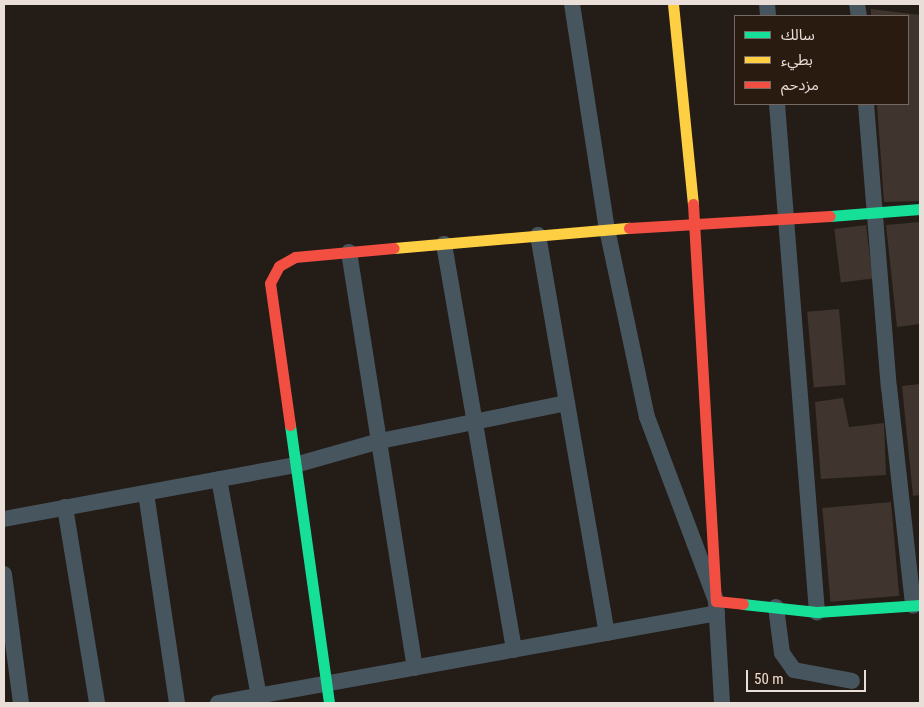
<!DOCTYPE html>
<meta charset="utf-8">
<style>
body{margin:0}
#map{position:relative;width:924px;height:707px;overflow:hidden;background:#241c17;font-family:"Roboto Condensed","Noto Sans Arabic",sans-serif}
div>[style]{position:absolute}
.building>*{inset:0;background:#3f352e;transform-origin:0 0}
.street>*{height:16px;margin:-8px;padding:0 8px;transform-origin:8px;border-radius:8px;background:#47555e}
.fast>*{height:11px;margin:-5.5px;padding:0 5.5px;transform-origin:5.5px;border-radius:5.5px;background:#16e098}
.slow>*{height:11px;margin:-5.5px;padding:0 5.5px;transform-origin:5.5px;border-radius:5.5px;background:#ffcf43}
.jam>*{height:11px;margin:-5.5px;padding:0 5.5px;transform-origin:5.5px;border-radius:5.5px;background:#f24e42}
span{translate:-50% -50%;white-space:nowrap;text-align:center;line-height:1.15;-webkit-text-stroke:4px #2a1b11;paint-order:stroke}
.frame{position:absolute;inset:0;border:5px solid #e9ded8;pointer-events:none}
.legend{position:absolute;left:734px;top:15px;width:175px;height:90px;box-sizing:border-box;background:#2a1b11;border:1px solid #766961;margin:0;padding:6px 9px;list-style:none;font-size:15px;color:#e9ded8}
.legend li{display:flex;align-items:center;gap:10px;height:25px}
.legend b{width:25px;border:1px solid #766961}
.scale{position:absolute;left:746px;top:670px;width:120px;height:22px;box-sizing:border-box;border:2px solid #e9ded8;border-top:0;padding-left:6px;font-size:15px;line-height:18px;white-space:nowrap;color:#e9ded8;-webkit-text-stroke:4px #2a1b11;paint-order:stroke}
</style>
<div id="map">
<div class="building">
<i style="clip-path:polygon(871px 9px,920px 15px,920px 201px,884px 202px,877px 104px,908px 104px,908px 16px,871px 16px)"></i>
<i style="clip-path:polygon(920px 222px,920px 324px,897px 327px,886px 225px)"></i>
<i style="left:866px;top:225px;width:54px;height:32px;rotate:83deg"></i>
<i style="left:839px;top:309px;width:76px;height:32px;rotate:85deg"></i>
<i style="clip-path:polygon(920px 384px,920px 495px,913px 496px,902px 386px)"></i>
<i style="clip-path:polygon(843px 398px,849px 427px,884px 423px,886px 475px,821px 479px,815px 402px)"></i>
<i style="left:891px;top:502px;width:94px;height:69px;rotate:85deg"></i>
</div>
<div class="street">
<i style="left:572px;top:4px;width:228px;rotate:81.2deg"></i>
<i style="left:607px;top:229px;width:192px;rotate:78deg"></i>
<i style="left:647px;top:417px;width:197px;rotate:69.4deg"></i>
<i style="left:716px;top:601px;width:102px;rotate:86.6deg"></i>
<i style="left:767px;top:4px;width:12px;rotate:85deg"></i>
<i style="left:857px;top:4px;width:12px;rotate:81deg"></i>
<i style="left:777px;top:104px;width:510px;rotate:85.5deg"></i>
<i style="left:866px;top:104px;width:284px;rotate:85.4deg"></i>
<i style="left:889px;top:387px;width:220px;rotate:83.7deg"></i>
<i style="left:538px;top:235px;width:404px;rotate:80.2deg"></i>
<i style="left:444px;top:244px;width:412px;rotate:80.2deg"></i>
<i style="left:349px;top:252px;width:421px;rotate:81deg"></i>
<i style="left:219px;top:479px;width:221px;rotate:79.6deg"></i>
<i style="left:146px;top:493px;width:212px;rotate:81.6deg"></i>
<i style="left:65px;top:507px;width:199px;rotate:80.7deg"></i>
<i style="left:4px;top:519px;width:296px;rotate:-10.5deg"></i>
<i style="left:295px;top:465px;width:88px;rotate:-15.8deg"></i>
<i style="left:380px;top:441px;width:191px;rotate:-11.5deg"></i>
<i style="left:4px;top:574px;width:130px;rotate:82.5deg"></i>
<i style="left:776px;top:607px;width:46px;rotate:82.6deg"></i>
<i style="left:782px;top:653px;width:21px;rotate:55deg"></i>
<i style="left:794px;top:670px;width:59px;rotate:10.7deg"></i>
<i style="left:218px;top:703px;width:507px;rotate:-10.22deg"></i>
</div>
<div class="fast">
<i style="left:830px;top:216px;width:90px;rotate:-4.4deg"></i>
<i style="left:290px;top:425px;width:281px;rotate:82deg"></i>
<i style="left:743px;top:604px;width:74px;rotate:6.2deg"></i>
<i style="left:817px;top:612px;width:103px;rotate:-3.9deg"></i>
</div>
<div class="slow">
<i style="left:673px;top:4px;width:201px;rotate:84.3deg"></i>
<i style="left:394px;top:248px;width:236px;rotate:-4.9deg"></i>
</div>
<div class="jam">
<i style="left:693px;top:204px;width:398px;rotate:86.7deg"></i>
<i style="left:716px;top:601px;width:27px;rotate:6deg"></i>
<i style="left:629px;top:228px;width:201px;rotate:-3.4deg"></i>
<i style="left:290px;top:425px;width:143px;rotate:-98deg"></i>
<i style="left:270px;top:283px;width:19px;rotate:-62deg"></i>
<i style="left:279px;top:266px;width:18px;rotate:-29deg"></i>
<i style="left:295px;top:257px;width:99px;rotate:-5.2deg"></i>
</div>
<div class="frame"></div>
<ul class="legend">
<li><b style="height:6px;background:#16e098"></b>سالك</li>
<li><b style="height:6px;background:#ffcf43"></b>بطيء</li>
<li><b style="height:6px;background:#f24e42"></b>مزدحم</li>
</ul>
<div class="scale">50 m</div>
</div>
